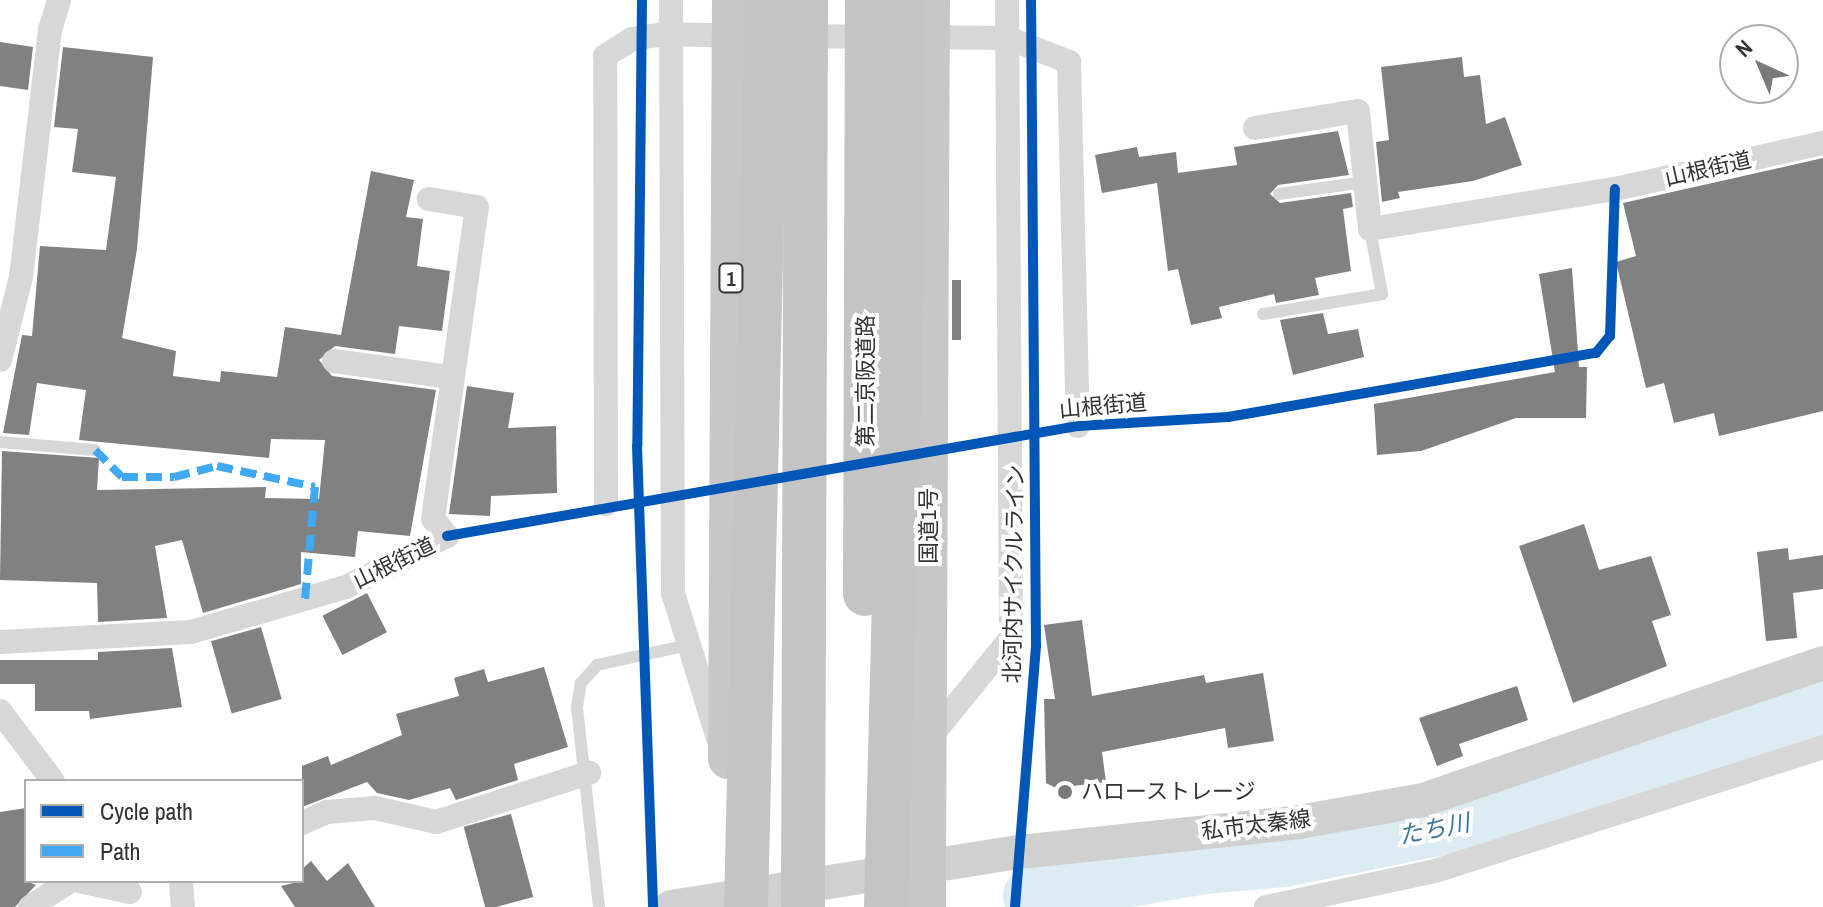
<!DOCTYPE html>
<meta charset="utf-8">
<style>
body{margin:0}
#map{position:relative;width:1823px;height:907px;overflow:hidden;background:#fff;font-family:"Archivo Narrow","Noto Sans JP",sans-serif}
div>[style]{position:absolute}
.river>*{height:56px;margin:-28px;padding:0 28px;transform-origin:28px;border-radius:28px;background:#ddebf3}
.building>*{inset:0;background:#818181;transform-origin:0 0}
.service>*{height:12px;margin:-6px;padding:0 6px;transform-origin:6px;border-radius:6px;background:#d7d7d7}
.minor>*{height:24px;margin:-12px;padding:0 12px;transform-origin:12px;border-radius:12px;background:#d7d7d7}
.secondary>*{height:34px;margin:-17px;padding:0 17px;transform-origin:17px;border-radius:17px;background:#d0d0d0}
.trunk>*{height:40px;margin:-20px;padding:0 20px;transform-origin:20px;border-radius:20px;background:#c7c7c7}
.trunk-bridge>*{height:40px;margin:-20px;padding:0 20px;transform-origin:20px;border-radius:20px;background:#c7c7c7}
.motorway-bridge>*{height:44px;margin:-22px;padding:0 22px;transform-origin:22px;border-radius:22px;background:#c4c4c4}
.quiet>*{height:8px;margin-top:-4px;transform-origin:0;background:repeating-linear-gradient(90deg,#3fa9f5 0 16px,transparent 0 24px)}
.cycleway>*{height:10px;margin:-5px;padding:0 5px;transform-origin:5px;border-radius:5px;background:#0057b8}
.dots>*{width:22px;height:22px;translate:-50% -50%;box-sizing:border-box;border:4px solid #fff;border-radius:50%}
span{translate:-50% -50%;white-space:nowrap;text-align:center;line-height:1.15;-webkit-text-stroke:8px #fff;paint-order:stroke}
.shield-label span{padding:2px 6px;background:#fff;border:2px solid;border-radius:6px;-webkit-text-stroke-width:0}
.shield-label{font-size:20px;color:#333;font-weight:700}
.street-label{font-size:22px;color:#333}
.poi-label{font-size:22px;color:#333}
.left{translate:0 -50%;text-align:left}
.water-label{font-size:24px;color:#3f7597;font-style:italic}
.legend{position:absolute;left:24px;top:779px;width:280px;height:104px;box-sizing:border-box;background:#fff;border:2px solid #adadad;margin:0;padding:10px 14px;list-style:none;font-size:24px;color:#333}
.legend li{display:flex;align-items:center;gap:16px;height:40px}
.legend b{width:40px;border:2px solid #adadad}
.north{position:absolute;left:1719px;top:24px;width:80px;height:80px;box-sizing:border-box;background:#fff;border:2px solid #adadad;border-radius:50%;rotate:316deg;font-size:22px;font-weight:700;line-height:32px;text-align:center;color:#333}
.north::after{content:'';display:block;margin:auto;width:28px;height:36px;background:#7a7a7a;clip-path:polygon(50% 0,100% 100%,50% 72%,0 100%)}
</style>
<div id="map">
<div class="river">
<i style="left:1031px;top:896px;width:176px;rotate:-9.8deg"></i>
<i style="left:1204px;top:866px;width:80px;rotate:-5deg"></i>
<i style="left:1284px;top:859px;width:223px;rotate:-11.4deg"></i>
<i style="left:1503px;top:815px;width:337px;rotate:-18.5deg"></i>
</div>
<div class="building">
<i style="clip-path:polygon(0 42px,33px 47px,28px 90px,0 86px)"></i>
<i style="clip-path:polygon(63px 47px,153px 57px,137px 249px,122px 338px,176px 351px,173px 376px,220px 382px,221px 371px,277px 377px,285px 327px,341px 335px,371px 171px,414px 180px,406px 217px,423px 219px,417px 266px,450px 271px,442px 331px,399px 326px,395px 354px,335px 346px,319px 360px,332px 376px,436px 390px,410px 536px,358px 531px,355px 557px,301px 552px,301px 584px,203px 613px,182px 540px,155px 546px,167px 618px,98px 622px,97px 583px,0 580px,2px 451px,99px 458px,97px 490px,266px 487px,265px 498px,319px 499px,325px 440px,271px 439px,269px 458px,79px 440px,86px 390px,37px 383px,29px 435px,3px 433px,22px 335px,32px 336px,40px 246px,106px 250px,116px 177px,72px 172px,78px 129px,54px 127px)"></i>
<i style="clip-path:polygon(1462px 57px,1464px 77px,1480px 75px,1486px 124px,1505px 117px,1522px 165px,1473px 181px,1398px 192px,1400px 198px,1382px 202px,1376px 142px,1389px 140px,1381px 67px)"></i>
<i style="clip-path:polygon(1338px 131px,1349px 175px,1278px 185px,1270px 194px,1280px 203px,1351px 193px,1353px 207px,1343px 209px,1351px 271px,1315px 278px,1319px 295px,1276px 303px,1274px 294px,1219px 307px,1222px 318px,1191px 325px,1178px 269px,1168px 271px,1157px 183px,1102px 193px,1095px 155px,1137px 147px,1139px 157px,1176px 152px,1178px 173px,1237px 165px,1234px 147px)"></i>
<i style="clip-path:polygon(1823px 158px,1823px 411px,1719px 436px,1714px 413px,1674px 423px,1664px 383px,1646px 388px,1616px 262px,1636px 256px,1623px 203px)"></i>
<i style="clip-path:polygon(1572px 268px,1579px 367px,1587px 367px,1586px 418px,1516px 418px,1421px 451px,1377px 455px,1374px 404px,1555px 372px,1539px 274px)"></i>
<i style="left:952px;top:280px;width:9px;height:60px"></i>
<i style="clip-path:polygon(1323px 313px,1328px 334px,1358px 329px,1364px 357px,1293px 375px,1280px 320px)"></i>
<i style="clip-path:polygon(467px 386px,514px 393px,508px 428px,556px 426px,557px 493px,491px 496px,490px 516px,449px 514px)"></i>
<i style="clip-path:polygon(1584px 524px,1599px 570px,1651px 556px,1671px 615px,1652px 621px,1667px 666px,1573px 703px,1519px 546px)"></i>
<i style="clip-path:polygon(1788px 548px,1789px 560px,1823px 555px,1823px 589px,1793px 593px,1797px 638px,1766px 641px,1757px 552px)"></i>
<i style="left:367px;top:593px;width:44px;height:50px;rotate:63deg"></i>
<i style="clip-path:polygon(1082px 620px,1092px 696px,1204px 675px,1206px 683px,1263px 673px,1274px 741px,1228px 748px,1225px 728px,1102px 752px,1106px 782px,1056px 788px,1046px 783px,1044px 699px,1055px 699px,1044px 625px)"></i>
<i style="left:261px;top:627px;width:75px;height:52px;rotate:74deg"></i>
<i style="clip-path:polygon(172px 648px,182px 707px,90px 719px,89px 711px,35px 711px,35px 684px,0 684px,0 660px,98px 660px,98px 652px)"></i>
<i style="clip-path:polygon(544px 667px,568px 747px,514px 764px,518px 780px,456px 800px,450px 788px,409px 800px,377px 793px,367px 782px,302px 807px,302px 766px,328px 756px,331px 765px,402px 735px,396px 714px,459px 696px,454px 678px,484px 669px,488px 682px)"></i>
<i style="clip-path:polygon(1517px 686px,1528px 720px,1459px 744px,1463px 756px,1437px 766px,1419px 718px)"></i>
<i style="clip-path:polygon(26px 808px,26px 881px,36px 885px,15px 907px,0 907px,0 812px)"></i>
<i style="left:511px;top:814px;width:86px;height:49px;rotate:75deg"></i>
<i style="clip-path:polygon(311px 861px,327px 881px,348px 863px,375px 907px,295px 907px,281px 886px,302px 881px,302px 869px)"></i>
</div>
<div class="service">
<i style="left:1279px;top:194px;width:87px;rotate:-7.9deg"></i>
<i style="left:1263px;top:314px;width:121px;rotate:-9.5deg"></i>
<i style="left:1382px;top:294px;width:66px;rotate:-100.5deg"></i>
<i style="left:0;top:442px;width:95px;rotate:4.8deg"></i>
<i style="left:599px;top:907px;width:201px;rotate:-96.3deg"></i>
<i style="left:577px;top:707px;width:24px;rotate:-81deg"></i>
<i style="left:581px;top:683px;width:24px;rotate:-48deg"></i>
<i style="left:597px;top:665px;width:94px;rotate:-12.3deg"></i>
</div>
<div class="minor">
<i style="left:671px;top:0;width:593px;rotate:89.81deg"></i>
<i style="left:673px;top:593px;width:152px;rotate:72.8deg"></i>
<i style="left:798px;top:36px;width:79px;rotate:0.7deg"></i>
<i style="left:918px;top:37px;width:90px;rotate:0.6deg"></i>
<i style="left:1008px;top:38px;width:66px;rotate:21.5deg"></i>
<i style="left:1069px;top:62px;width:364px;rotate:88.6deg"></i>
<i style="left:1255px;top:128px;width:104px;rotate:-9.4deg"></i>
<i style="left:1358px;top:111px;width:119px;rotate:84.2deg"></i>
<i style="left:1370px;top:229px;width:248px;rotate:-9.3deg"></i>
<i style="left:1615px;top:189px;width:213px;rotate:-12.5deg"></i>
<i style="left:0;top:360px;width:86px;rotate:-75.8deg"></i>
<i style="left:21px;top:277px;width:249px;rotate:-83.3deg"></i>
<i style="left:50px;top:30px;width:31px;rotate:-73deg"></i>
<i style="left:334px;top:361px;width:118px;rotate:7.8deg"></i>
<i style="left:606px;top:504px;width:448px;rotate:-90.1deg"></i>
<i style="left:605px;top:56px;width:32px;rotate:-32deg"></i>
<i style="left:632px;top:39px;width:30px;rotate:-9deg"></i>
<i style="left:662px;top:34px;width:83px;rotate:1.4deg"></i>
<i style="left:0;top:642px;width:191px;rotate:-3deg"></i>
<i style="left:191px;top:632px;width:161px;rotate:-16.2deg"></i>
<i style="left:346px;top:587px;width:113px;rotate:-26.8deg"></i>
<i style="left:447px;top:536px;width:22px;rotate:-129deg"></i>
<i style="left:433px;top:519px;width:315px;rotate:-82deg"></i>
<i style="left:477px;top:207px;width:49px;rotate:-170.5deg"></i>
<i style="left:0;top:711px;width:88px;rotate:52.9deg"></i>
<i style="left:928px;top:740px;width:132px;rotate:-50.9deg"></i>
<i style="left:1011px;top:638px;width:638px;rotate:-90.36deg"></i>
<i style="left:302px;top:823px;width:27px;rotate:-24deg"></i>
<i style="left:327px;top:812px;width:48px;rotate:-4.8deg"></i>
<i style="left:375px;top:808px;width:63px;rotate:12.9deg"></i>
<i style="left:436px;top:822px;width:161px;rotate:-17.8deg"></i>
<i style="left:79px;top:881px;width:52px;rotate:12.2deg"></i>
<i style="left:181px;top:881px;width:26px;rotate:86deg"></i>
<i style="left:30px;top:907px;width:48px;rotate:-33deg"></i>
<i style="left:1266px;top:907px;width:173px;rotate:-12deg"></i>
<i style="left:1435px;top:871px;width:407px;rotate:-17.7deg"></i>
</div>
<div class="secondary">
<i style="left:671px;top:907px;width:353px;rotate:-9deg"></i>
<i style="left:1020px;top:852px;width:281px;rotate:-6.1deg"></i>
<i style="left:1299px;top:822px;width:126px;rotate:-10.1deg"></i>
<i style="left:1423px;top:800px;width:423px;rotate:-18.9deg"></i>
</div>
<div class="trunk">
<i style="left:728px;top:759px;width:203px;rotate:-89.7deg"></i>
<i style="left:926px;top:871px;width:36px;rotate:90deg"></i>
</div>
<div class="trunk-bridge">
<i style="left:729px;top:556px;width:556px;rotate:-89.69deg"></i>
<i style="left:926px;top:871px;width:871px;rotate:-89.74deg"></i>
</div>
<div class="motorway-bridge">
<i style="left:865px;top:594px;width:594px;rotate:-89.81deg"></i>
<i style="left:746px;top:907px;width:907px;rotate:-88.67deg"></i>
<i style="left:803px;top:907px;width:907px;rotate:-89.81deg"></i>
<i style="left:886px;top:907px;width:576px;rotate:-88.51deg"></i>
<i style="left:901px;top:331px;width:331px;rotate:-89.8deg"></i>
</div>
<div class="quiet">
<i style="left:95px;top:450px;width:38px;rotate:45deg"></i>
<i style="left:122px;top:477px;width:52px"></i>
<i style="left:174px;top:477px;width:44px;rotate:-14.3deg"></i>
<i style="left:217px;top:466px;width:100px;rotate:12.1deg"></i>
<i style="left:315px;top:487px;width:113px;rotate:95.1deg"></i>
</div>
<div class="cycleway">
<i style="left:642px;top:0;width:446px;rotate:90.6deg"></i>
<i style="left:637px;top:446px;width:461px;rotate:88deg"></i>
<i style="left:447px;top:536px;width:641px;rotate:-9.89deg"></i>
<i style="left:1078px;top:426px;width:150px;rotate:-3.4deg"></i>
<i style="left:1228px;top:417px;width:374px;rotate:-9.9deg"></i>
<i style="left:1596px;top:353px;width:22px;rotate:-51deg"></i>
<i style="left:1610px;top:336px;width:147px;rotate:-88.1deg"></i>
<i style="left:1015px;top:907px;width:262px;rotate:-85.4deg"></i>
<i style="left:1036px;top:646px;width:646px;rotate:-90.44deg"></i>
</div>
<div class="dots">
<i style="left:1065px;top:792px;background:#7a7a7a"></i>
</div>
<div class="shield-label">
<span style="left:731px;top:278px">1</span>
</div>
<div class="street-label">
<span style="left:1708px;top:169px;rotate:-13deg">山根街道</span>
<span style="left:866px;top:381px;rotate:-90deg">第二京阪道路</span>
<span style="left:1103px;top:406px;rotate:-5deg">山根街道</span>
<span style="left:929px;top:526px;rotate:-90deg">国道1号</span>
<span style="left:394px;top:563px;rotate:-26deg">山根街道</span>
<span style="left:1014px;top:574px;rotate:-89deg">北河内サイクルライン</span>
<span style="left:1256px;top:825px;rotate:-7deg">私市太秦線</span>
</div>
<div class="poi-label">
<span class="left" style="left:1081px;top:792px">ハローストレージ</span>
</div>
<div class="water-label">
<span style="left:1434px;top:829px;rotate:-11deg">たち川</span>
</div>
<ul class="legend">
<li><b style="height:10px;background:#0057b8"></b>Cycle path</li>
<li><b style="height:10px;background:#3fa9f5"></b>Path</li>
</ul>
<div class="north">N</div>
</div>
